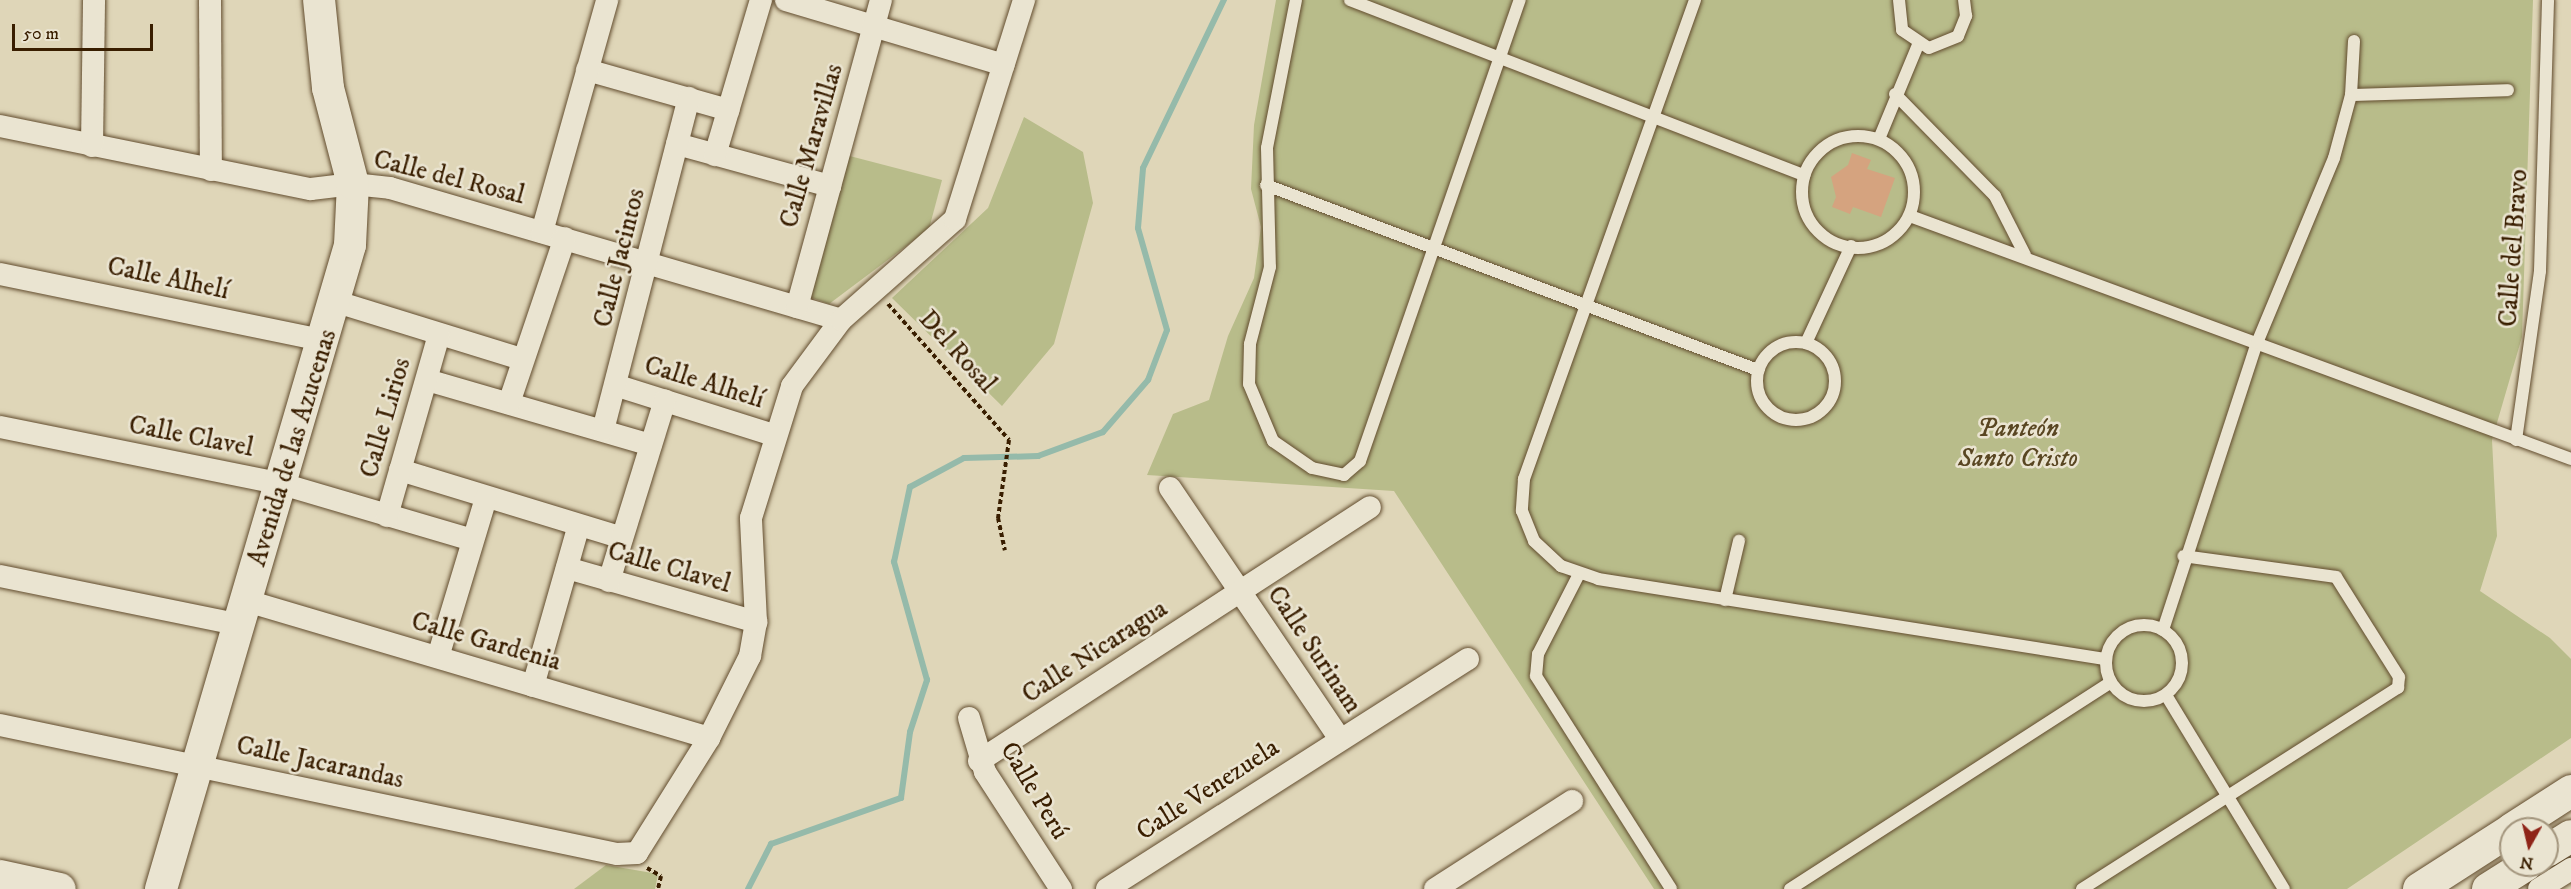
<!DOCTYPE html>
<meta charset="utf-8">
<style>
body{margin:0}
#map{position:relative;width:2571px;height:889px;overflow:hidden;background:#dfd6b8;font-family:"IM FELL DW Pica",serif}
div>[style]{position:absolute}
.green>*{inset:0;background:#b8bc8a}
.stream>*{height:6px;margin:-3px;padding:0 3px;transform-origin:3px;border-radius:3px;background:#95baaa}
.building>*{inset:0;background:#d5a37f}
.path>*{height:4px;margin-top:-2px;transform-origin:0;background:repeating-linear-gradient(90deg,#391e00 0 4.5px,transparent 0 7.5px)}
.roads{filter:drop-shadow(0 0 2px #624c2e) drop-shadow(0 0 2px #624c2e)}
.lane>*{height:12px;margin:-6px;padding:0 6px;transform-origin:6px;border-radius:6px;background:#eae4d1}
.lane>.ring{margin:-6px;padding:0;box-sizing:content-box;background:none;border:12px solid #eae4d1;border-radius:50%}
.street>*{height:22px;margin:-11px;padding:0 11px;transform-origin:11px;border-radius:11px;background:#eae4d1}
.secondary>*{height:32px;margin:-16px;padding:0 16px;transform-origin:16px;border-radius:16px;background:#eae4d1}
span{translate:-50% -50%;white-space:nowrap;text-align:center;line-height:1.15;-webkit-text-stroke:5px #eae4d1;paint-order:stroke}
.street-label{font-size:26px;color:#391e00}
.park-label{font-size:26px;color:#594622;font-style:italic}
.north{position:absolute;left:2499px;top:817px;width:60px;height:60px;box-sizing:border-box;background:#eae4d1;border:2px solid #a3957d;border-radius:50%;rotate:188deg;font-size:16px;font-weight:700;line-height:24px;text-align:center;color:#391e00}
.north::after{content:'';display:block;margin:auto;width:21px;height:27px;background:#8f2418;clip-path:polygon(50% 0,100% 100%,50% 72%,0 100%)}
.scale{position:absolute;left:12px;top:24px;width:141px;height:27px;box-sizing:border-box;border:3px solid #391e00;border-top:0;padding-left:8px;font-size:18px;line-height:21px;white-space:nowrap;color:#391e00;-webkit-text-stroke:4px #eae4d1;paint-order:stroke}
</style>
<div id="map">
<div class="green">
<i style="clip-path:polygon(1276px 0,2533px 0,2522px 337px,2492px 440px,2497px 536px,2480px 591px,2550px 638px,2571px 659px,2571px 738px,2347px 889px,1654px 889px,1394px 491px,1147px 475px,1173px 414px,1209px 400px,1228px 336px,1254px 278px,1261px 227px,1251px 189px,1254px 125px)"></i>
<i style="clip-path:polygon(1024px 117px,1083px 152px,1093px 203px,1054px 344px,1002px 406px,892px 298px,988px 208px)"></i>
<i style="clip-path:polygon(842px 154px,942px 180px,929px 229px,829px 304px,804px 295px)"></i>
<i style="clip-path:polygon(606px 865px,658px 874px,655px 889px,574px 889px)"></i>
</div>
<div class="stream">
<i style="left:748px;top:889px;width:51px;rotate:-62.9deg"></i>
<i style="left:771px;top:844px;width:138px;rotate:-19.5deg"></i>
<i style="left:901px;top:798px;width:67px;rotate:-82.2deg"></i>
<i style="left:910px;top:732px;width:55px;rotate:-71.9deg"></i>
<i style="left:927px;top:680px;width:123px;rotate:-105.6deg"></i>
<i style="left:894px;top:562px;width:77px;rotate:-78deg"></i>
<i style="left:910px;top:487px;width:61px;rotate:-28.2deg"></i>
<i style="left:964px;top:458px;width:74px;rotate:-1.5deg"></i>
<i style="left:1038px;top:456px;width:69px;rotate:-20.3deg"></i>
<i style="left:1103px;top:432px;width:69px;rotate:-49.1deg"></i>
<i style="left:1148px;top:380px;width:53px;rotate:-69.2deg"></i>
<i style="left:1167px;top:330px;width:106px;rotate:-105.9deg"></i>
<i style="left:1138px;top:228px;width:60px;rotate:-85.2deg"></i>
<i style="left:1143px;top:168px;width:187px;rotate:-64.3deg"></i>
</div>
<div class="building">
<i style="clip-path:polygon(1852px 153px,1871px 160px,1867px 169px,1895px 178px,1881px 217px,1853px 207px,1850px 214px,1832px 207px,1836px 197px,1831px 177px,1848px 165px)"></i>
</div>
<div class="path">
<i style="left:888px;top:304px;width:182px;rotate:48.3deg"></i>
<i style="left:1009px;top:440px;width:79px;rotate:98deg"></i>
<i style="left:998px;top:518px;width:33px;rotate:78deg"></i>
<i style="left:647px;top:868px;width:16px;rotate:30deg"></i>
<i style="left:661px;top:876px;width:13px;rotate:103deg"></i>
</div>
<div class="roads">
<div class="lane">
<i style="left:1296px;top:0;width:151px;rotate:101.1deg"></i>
<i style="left:1267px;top:148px;width:119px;rotate:88.6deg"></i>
<i style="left:1270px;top:267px;width:80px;rotate:104.6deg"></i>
<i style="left:1250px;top:344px;width:40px;rotate:91.4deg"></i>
<i style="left:1249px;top:384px;width:62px;rotate:67.2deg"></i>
<i style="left:1273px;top:441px;width:47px;rotate:34.7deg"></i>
<i style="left:1312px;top:468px;width:33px;rotate:12deg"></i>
<i style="left:1344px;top:475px;width:21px;rotate:-41deg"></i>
<i style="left:1360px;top:461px;width:488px;rotate:-70.9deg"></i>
<i style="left:1350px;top:0;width:487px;rotate:21.1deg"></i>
<i style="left:1695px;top:0;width:509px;rotate:109.65deg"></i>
<i style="left:1524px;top:479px;width:32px;rotate:94deg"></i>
<i style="left:1522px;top:511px;width:32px;rotate:68deg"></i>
<i style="left:1534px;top:541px;width:37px;rotate:43deg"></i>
<i style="left:1561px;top:566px;width:39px;rotate:19deg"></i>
<i style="left:1598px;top:579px;width:513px;rotate:8.97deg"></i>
<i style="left:1899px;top:0;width:30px;rotate:84deg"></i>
<i style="left:1902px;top:30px;width:32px;rotate:34deg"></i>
<i style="left:1929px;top:48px;width:31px;rotate:-22deg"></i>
<i style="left:1958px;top:36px;width:22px;rotate:-68deg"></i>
<i style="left:1966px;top:16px;width:16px;rotate:-97deg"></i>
<i style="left:1895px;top:94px;width:143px;rotate:45.6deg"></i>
<i style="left:1995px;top:196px;width:66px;rotate:63deg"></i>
<i style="left:2351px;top:95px;width:157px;rotate:-1.8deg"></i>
<i class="ring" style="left:1802px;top:136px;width:100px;height:100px"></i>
<i style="left:1879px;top:139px;width:102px;rotate:-67.5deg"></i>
<i style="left:1266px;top:185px;width:526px;rotate:20.61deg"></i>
<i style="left:1910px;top:216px;width:704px;rotate:20.18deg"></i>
<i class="ring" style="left:1757px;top:342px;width:66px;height:66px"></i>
<i style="left:1806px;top:343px;width:107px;rotate:-65.1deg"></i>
<i style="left:2516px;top:440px;width:171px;rotate:-81.9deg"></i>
<i style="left:2540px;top:271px;width:271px;rotate:-88.3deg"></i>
<i style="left:1579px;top:574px;width:90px;rotate:117.1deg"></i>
<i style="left:1538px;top:654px;width:22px;rotate:95deg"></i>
<i style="left:1536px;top:676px;width:252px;rotate:57.6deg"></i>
<i style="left:1725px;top:600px;width:61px;rotate:-76.7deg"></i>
<i class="ring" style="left:2106px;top:625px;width:64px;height:64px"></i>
<i style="left:2163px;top:630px;width:302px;rotate:-71.9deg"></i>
<i style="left:2257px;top:343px;width:200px;rotate:-67.4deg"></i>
<i style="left:2334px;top:158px;width:65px;rotate:-74.9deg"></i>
<i style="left:2351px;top:95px;width:54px;rotate:-86.8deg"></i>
<i style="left:2166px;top:695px;width:227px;rotate:58.7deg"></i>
<i style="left:1790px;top:889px;width:381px;rotate:-32.8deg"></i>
<i style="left:2082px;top:889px;width:375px;rotate:-32.5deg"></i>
<i style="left:2398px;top:688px;width:11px;rotate:-85deg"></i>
<i style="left:2399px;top:677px;width:118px;rotate:-122.2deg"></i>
<i style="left:2336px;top:577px;width:154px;rotate:-172.2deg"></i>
</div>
<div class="street">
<i style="left:210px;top:0;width:170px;rotate:89.7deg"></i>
<i style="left:786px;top:0;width:227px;rotate:16.6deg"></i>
<i style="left:587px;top:70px;width:147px;rotate:15.8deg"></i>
<i style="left:0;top:126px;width:317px;rotate:11.5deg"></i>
<i style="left:311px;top:189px;width:42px;rotate:-6.8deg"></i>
<i style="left:353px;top:184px;width:37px;rotate:6deg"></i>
<i style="left:390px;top:188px;width:470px;rotate:16.3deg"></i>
<i style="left:677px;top:144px;width:159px;rotate:15.4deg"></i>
<i style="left:92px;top:146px;width:146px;rotate:-89.2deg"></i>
<i style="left:715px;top:155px;width:162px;rotate:-73.5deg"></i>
<i style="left:542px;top:232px;width:241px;rotate:-74.3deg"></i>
<i style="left:0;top:274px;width:332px;rotate:11.6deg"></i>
<i style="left:337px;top:302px;width:193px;rotate:17.2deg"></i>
<i style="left:797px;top:307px;width:318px;rotate:-74.7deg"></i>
<i style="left:427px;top:380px;width:233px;rotate:16.2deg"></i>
<i style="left:618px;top:386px;width:163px;rotate:17.5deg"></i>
<i style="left:509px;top:403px;width:174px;rotate:-71.3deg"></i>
<i style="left:0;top:427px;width:288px;rotate:11.4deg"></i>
<i style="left:282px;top:484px;width:198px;rotate:16.4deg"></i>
<i style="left:603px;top:430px;width:343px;rotate:-75.5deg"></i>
<i style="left:400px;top:470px;width:232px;rotate:17deg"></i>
<i style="left:1170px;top:488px;width:303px;rotate:55.9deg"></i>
<i style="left:387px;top:516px;width:188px;rotate:-74deg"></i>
<i style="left:567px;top:568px;width:197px;rotate:15.9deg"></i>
<i style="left:0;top:576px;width:245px;rotate:11.5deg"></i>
<i style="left:609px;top:581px;width:189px;rotate:-72.8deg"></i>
<i style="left:247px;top:601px;width:482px;rotate:16.5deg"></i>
<i style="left:438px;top:657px;width:166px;rotate:-73.2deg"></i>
<i style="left:533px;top:686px;width:167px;rotate:-74.1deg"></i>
<i style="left:969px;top:718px;width:56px;rotate:73.5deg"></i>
<i style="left:985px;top:772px;width:140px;rotate:57deg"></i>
<i style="left:0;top:725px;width:630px;rotate:11.81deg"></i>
<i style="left:617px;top:854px;width:20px;rotate:-3deg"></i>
<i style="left:637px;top:853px;width:136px;rotate:-57.9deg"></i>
<i style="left:709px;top:738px;width:92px;rotate:-63.4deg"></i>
<i style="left:750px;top:656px;width:35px;rotate:-80deg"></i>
<i style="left:756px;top:622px;width:104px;rotate:-92.8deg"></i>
<i style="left:751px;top:518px;width:138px;rotate:-72.7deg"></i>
<i style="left:792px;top:386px;width:82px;rotate:-53.4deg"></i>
<i style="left:841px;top:320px;width:152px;rotate:-41.5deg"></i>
<i style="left:955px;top:219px;width:230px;rotate:-72.5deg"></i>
<i style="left:979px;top:761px;width:466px;rotate:-33deg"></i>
<i style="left:1107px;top:889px;width:428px;rotate:-32.5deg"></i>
<i style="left:1435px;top:889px;width:163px;rotate:-32.7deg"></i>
<i style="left:2539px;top:889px;width:38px;rotate:-32deg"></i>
</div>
<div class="secondary">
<i style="left:2512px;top:829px;width:70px;rotate:-32.8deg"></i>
<i style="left:2547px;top:851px;width:28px;rotate:-32deg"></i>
<i style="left:0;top:876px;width:61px;rotate:12.2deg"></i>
<i style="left:161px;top:889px;width:671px;rotate:-73.64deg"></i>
<i style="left:350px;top:245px;width:61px;rotate:-87.2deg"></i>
<i style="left:353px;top:184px;width:99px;rotate:-104.6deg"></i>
<i style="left:328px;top:88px;width:88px;rotate:-95.8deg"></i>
<i style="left:2419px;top:889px;width:109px;rotate:-32.7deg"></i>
<i style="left:2488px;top:889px;width:45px;rotate:-32.3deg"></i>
</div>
</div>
<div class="street-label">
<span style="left:812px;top:146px;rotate:-74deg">Calle Maravillas</span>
<span style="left:449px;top:178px;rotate:14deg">Calle del Rosal</span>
<span style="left:2514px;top:248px;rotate:-86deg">Calle del Bravo</span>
<span style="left:620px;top:258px;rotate:-76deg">Calle Jacintos</span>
<span style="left:168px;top:279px;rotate:12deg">Calle Alhelí</span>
<span style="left:957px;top:352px;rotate:48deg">Del Rosal</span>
<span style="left:704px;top:383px;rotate:17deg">Calle Alhelí</span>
<span style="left:386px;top:418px;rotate:-74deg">Calle Lirios</span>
<span style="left:191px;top:437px;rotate:11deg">Calle Clavel</span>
<span style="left:293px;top:448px;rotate:-73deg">Avenida de las Azucenas</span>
<span style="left:669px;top:568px;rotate:16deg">Calle Clavel</span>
<span style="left:486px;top:642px;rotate:16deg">Calle Gardenia</span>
<span style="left:1314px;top:650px;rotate:56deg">Calle Surinam</span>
<span style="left:1095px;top:652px;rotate:-33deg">Calle Nicaragua</span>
<span style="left:320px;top:763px;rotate:12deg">Calle Jacarandas</span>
<span style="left:1208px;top:790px;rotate:-33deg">Calle Venezuela</span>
<span style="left:1034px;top:791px;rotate:59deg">Calle Perú</span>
</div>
<div class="park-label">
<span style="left:2018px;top:444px">Panteón<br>Santo Cristo</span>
</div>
<div class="north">N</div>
<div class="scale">50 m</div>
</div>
